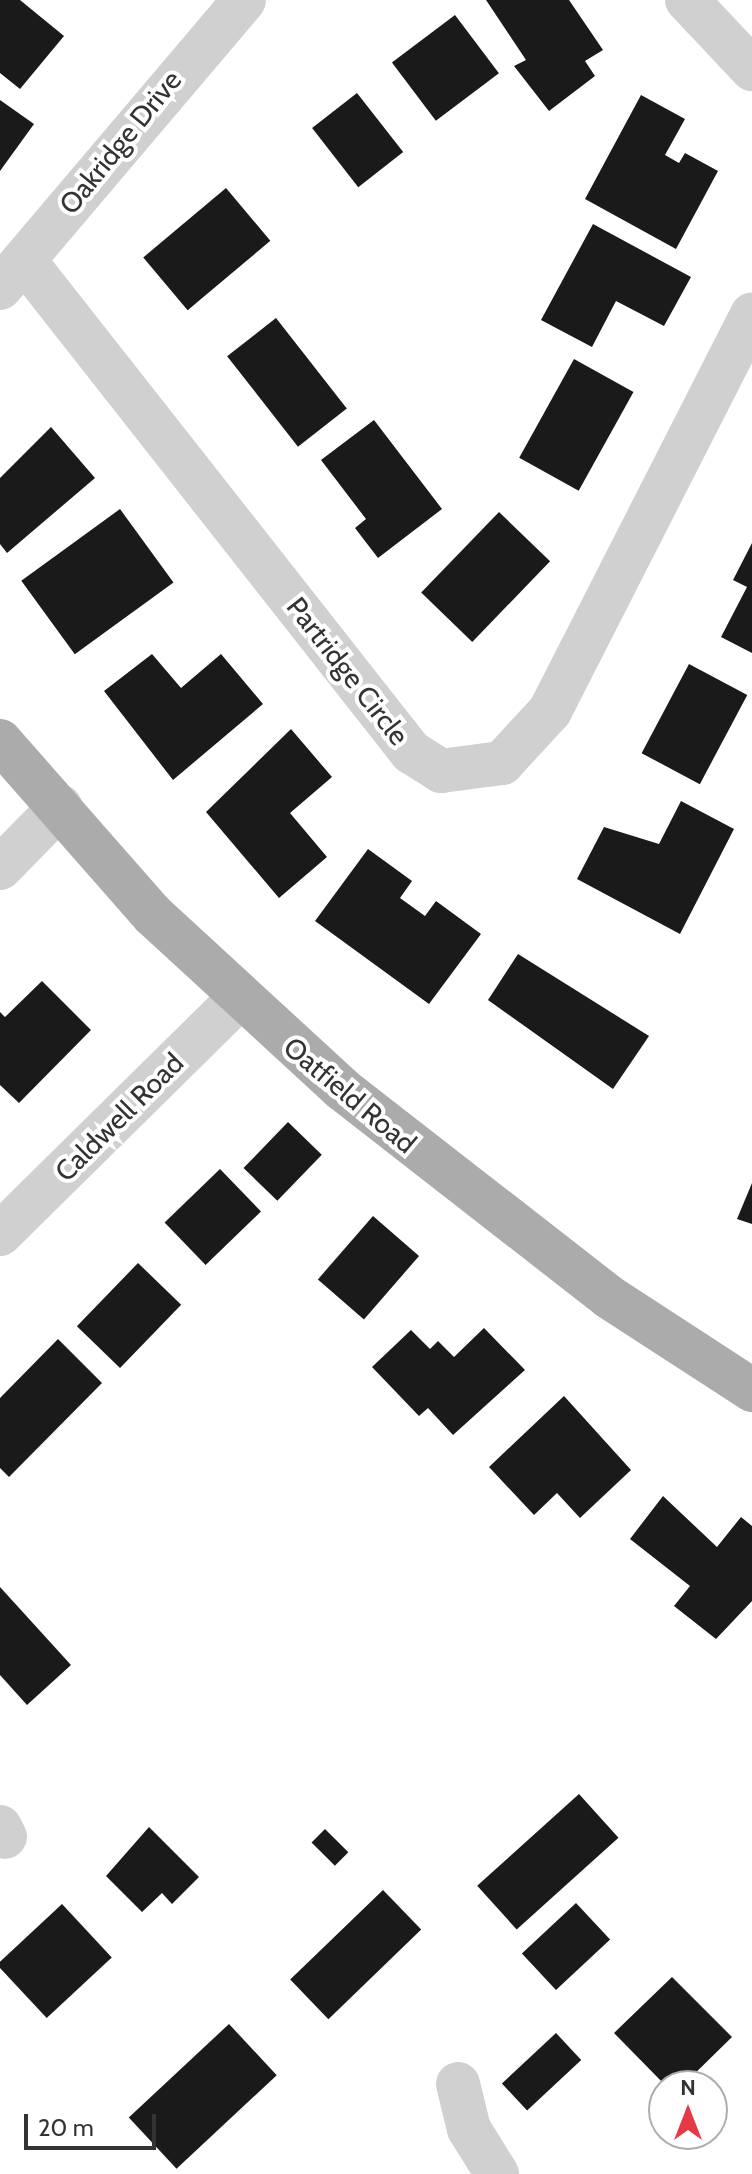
<!DOCTYPE html>
<style>
body{margin:0}
#map{position:relative;width:752px;height:2174px;overflow:hidden;background:#fff;font-family:Cabin,sans-serif}
div>[style]{position:absolute}
.building>*{inset:0;background:#1a1a1a;transform-origin:0 0}
.minor>*{height:44px;margin:-22px;padding:0 22px;transform-origin:22px;border-radius:22px;background:#d0d0d0}
.major>*{height:44px;margin:-22px;padding:0 22px;transform-origin:22px;border-radius:22px;background:#ababab}
span{translate:-50% -50%;white-space:nowrap;text-align:center;line-height:1.15;-webkit-text-stroke:8px #fff;paint-order:stroke}
.street-label{font-size:28px;color:#333}
.north{position:absolute;left:648px;top:2070px;width:80px;height:80px;box-sizing:border-box;background:#fff;border:2px solid #adadad;border-radius:50%;rotate:0deg;font-size:22px;font-weight:700;line-height:32px;text-align:center;color:#333}
.north::after{content:'';display:block;margin:auto;width:28px;height:36px;background:#e63946;clip-path:polygon(50% 0,100% 100%,50% 72%,0 100%)}
.scale{position:absolute;left:24px;top:2114px;width:132px;height:36px;box-sizing:border-box;border:4px solid #333;border-top:0;padding-left:10px;font-size:24px;line-height:28px;white-space:nowrap;color:#333;-webkit-text-stroke:6px #fff;paint-order:stroke}
</style>
<div id="map">
<div class="building">
<i style="clip-path:polygon(0 0,20px 0,64px 36px,20px 89px,0 73px)"></i>
<i style="clip-path:polygon(486px 0,569px 0,603px 50px,585px 61px,595px 76px,549px 111px,514px 66px,526px 60px)"></i>
<i style="left:455px;top:15px;width:73px;height:79px;rotate:53deg"></i>
<i style="left:357px;top:93px;width:75px;height:57px;rotate:52deg"></i>
<i style="clip-path:polygon(641px 95px,685px 119px,665px 155px,679px 163px,685px 153px,718px 171px,676px 249px,585px 199px)"></i>
<i style="clip-path:polygon(0 100px,34px 124px,0 171px)"></i>
<i style="left:226px;top:188px;width:69px;height:108px;rotate:50deg"></i>
<i style="clip-path:polygon(593px 224px,691px 277px,664px 326px,616px 301px,592px 347px,541px 320px)"></i>
<i style="left:276px;top:318px;width:115px;height:62px;rotate:52deg"></i>
<i style="left:574px;top:359px;width:68px;height:113px;rotate:29deg"></i>
<i style="clip-path:polygon(374px 420px,442px 509px,378px 558px,355px 528px,366px 519px,321px 460px)"></i>
<i style="clip-path:polygon(51px 427px,95px 478px,7px 553px,0 544px,0 478px)"></i>
<i style="left:120px;top:509px;width:91px;height:122px;rotate:54deg"></i>
<i style="left:499px;top:512px;width:71px;height:112px;rotate:44deg"></i>
<i style="clip-path:polygon(752px 543px,752px 653px,721px 637px,747px 587px,733px 580px)"></i>
<i style="clip-path:polygon(152px 654px,181px 688px,221px 654px,263px 704px,173px 780px,104px 691px)"></i>
<i style="left:689px;top:664px;width:66px;height:101px;rotate:28deg"></i>
<i style="clip-path:polygon(291px 729px,332px 777px,290px 813px,327px 857px,279px 898px,206px 812px)"></i>
<i style="clip-path:polygon(681px 801px,734px 829px,680px 934px,577px 879px,604px 827px,659px 844px)"></i>
<i style="clip-path:polygon(368px 849px,412px 881px,400px 898px,425px 916px,436px 901px,481px 934px,429px 1004px,315px 921px)"></i>
<i style="clip-path:polygon(518px 954px,649px 1036px,613px 1089px,488px 1000px)"></i>
<i style="clip-path:polygon(42px 981px,91px 1030px,19px 1103px,0 1085px,0 1012px,5px 1017px)"></i>
<i style="left:288px;top:1122px;width:47px;height:64px;rotate:44deg"></i>
<i style="left:220px;top:1169px;width:59px;height:77px;rotate:46deg"></i>
<i style="clip-path:polygon(752px 1183px,752px 1224px,737px 1219px)"></i>
<i style="left:373px;top:1216px;width:61px;height:84px;rotate:41deg"></i>
<i style="left:138px;top:1263px;width:60px;height:88px;rotate:44deg"></i>
<i style="clip-path:polygon(484px 1328px,525px 1370px,453px 1435px,428px 1408px,419px 1416px,372px 1367px,411px 1330px,430px 1349px,438px 1341px,454px 1357px)"></i>
<i style="clip-path:polygon(58px 1339px,102px 1383px,9px 1477px,0 1468px,0 1398px)"></i>
<i style="clip-path:polygon(564px 1396px,631px 1470px,580px 1518px,557px 1493px,534px 1515px,489px 1467px)"></i>
<i style="clip-path:polygon(663px 1496px,717px 1547px,741px 1517px,752px 1526px,752px 1601px,716px 1639px,674px 1606px,690px 1586px,630px 1539px)"></i>
<i style="clip-path:polygon(0 1587px,71px 1665px,27px 1705px,0 1675px)"></i>
<i style="left:579px;top:1794px;width:59px;height:137px;rotate:48deg"></i>
<i style="clip-path:polygon(149px 1827px,199px 1877px,172px 1904px,162px 1893px,142px 1912px,106px 1876px)"></i>
<i style="left:325px;top:1829px;width:33px;height:19px;rotate:45deg"></i>
<i style="left:383px;top:1890px;width:55px;height:129px;rotate:46deg"></i>
<i style="left:576px;top:1903px;width:50px;height:74px;rotate:47deg"></i>
<i style="left:62px;top:1904px;width:73px;height:89px;rotate:47deg"></i>
<i style="clip-path:polygon(672px 1977px,732px 2037px,682px 2086px,666px 2086px,614px 2033px)"></i>
<i style="left:229px;top:2024px;width:70px;height:137px;rotate:47deg"></i>
<i style="left:556px;top:2033px;width:37px;height:74px;rotate:47deg"></i>
</div>
<div class="minor">
<i style="left:687px;top:0;width:95px;rotate:46.7deg"></i>
<i style="left:24px;top:260px;width:626px;rotate:51.81deg"></i>
<i style="left:411px;top:752px;width:36px;rotate:32deg"></i>
<i style="left:441px;top:771px;width:62px;rotate:-7.5deg"></i>
<i style="left:502px;top:763px;width:71px;rotate:-47.3deg"></i>
<i style="left:550px;top:711px;width:445px;rotate:-63deg"></i>
<i style="left:0;top:288px;width:377px;rotate:-49.7deg"></i>
<i style="left:0;top:868px;width:86px;rotate:-45.5deg"></i>
<i style="left:0;top:1234px;width:334px;rotate:-44.6deg"></i>
<i style="left:0;top:1827px;width:11px;rotate:63deg"></i>
<i style="left:458px;top:2084px;width:46px;rotate:76.3deg"></i>
<i style="left:469px;top:2129px;width:53px;rotate:58.1deg"></i>
</div>
<div class="major">
<i style="left:0;top:741px;width:232px;rotate:48.7deg"></i>
<i style="left:153px;top:915px;width:257px;rotate:42.6deg"></i>
<i style="left:342px;top:1089px;width:338px;rotate:37.9deg"></i>
<i style="left:609px;top:1297px;width:171px;rotate:33deg"></i>
</div>
<div class="street-label">
<span style="left:120px;top:142px;rotate:-51deg">Oakridge Drive</span>
<span style="left:348px;top:671px;rotate:52deg">Partridge Circle</span>
<span style="left:350px;top:1095px;rotate:40deg">Oatfield Road</span>
<span style="left:119px;top:1117px;rotate:-45deg">Caldwell Road</span>
</div>
<div class="north">N</div>
<div class="scale">20 m</div>
</div>
